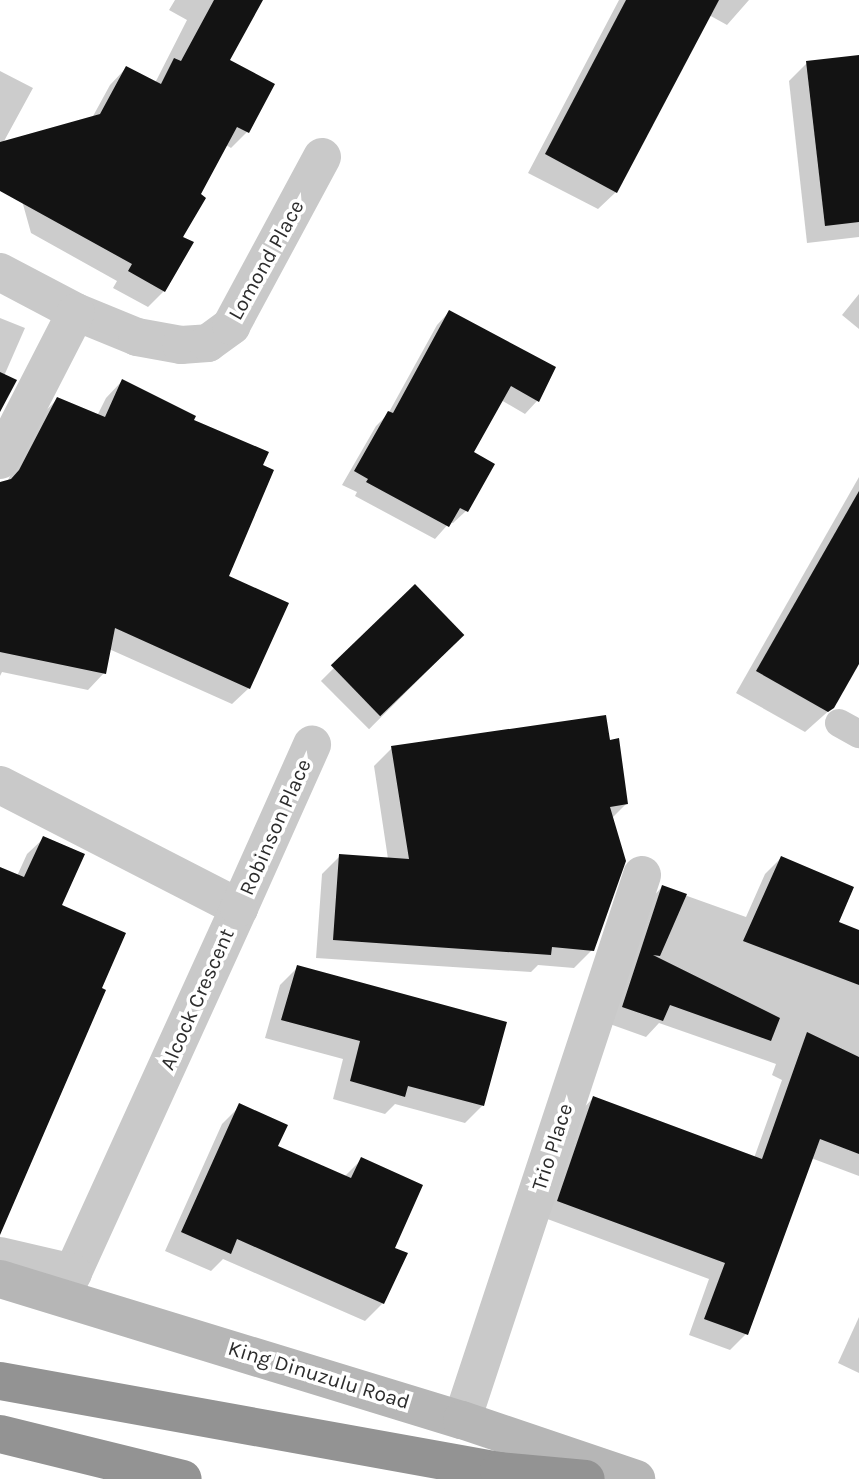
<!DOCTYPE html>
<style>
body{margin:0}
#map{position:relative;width:859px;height:1479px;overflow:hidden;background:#fff;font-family:Karla,sans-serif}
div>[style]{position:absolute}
.shadow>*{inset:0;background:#0003;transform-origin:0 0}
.building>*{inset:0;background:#131313;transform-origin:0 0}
.lane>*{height:28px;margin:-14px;padding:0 14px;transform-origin:14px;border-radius:14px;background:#c9c9c9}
.street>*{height:38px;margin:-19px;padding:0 19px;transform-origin:19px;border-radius:19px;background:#c9c9c9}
.secondary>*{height:38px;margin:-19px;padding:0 19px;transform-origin:19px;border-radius:19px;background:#b6b6b6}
.highway>*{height:38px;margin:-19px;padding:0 19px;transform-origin:19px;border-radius:19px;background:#939393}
span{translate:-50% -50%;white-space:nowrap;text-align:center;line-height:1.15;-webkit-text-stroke:7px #fff;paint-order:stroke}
.street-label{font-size:21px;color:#2c2c2c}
</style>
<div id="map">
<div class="shadow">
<i style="clip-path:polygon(175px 0,261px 0,228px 61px,247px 132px,231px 148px,226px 145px,198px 195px,164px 291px,148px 307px,113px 288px,117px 281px,31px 233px,19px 190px,0 180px,0 71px,33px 88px,3px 143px,92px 118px,110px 85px,126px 68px,155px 83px,187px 20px,169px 10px)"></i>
<i style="clip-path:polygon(619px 0,749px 0,727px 25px,709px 15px,616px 192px,598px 209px,528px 173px)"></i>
<i style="clip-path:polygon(859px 57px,859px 237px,807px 243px,789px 81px,807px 63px)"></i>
<i style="clip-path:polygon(859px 294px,859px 329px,842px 315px)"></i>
<i style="clip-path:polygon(449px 312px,537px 401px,525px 414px,501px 400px,472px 453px,466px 511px,453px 523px,450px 522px,435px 539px,355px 496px,357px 492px,342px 485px,376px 426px,388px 414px,437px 325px)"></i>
<i style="clip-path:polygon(0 318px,25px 328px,4px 376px,0 408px)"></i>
<i style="clip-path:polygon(122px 381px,227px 577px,249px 688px,232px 704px,109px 649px,104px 673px,88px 690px,2px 672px,0 676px,0 483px,7px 482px,41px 416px,57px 399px,97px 416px,106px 398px)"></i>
<i style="clip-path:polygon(859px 477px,859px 661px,833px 707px,805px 732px,736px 693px)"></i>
<i style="left:415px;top:587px;width:68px;height:133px;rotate:45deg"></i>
<i style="clip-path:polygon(609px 742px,627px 803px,612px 818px,592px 950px,574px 968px,538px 965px,531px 972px,316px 958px,322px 874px,340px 856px,388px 859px,374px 766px,392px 748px)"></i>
<i style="clip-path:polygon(44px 838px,59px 906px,0 1186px,0 869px,17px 876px,27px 854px)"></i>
<i style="clip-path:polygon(781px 858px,836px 923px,859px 932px,859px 1176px,811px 1158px,746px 1334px,730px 1350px,689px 1335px,709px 1279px,542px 1217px,577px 1115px,593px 1098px,754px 1158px,782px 1080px,772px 1075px,776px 1064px,659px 1023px,646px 1037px,607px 1023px,646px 904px,662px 887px,746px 917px,765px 874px)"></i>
<i style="clip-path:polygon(298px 967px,483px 1105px,465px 1123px,395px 1104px,385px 1114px,333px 1099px,343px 1059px,265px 1038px,280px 985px)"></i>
<i style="clip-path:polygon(240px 1106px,276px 1147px,344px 1177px,361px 1160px,393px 1249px,383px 1303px,365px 1321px,223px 1259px,211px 1271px,165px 1251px,222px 1124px)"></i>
<i style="clip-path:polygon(859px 1317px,859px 1373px,838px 1363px)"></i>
</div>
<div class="building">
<i style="clip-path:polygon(214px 0,263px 0,230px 60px,275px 84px,249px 133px,237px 127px,201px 194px,206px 198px,183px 237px,194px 242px,165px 292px,128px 271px,132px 264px,0 191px,0 142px,100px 114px,126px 66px,161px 84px,174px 58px,181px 61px)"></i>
<i style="clip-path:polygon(626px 0,719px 0,617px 193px,545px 154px)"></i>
<i style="clip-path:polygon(859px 55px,859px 222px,825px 226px,806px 61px)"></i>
<i style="clip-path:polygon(449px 310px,556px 367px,539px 402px,511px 386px,474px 452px,495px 464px,468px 512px,460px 508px,449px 527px,366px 482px,368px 479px,354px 471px,388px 411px,393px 413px)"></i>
<i style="clip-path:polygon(0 372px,17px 380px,0 412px)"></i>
<i style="clip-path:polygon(122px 379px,196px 416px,194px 420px,269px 452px,263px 465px,274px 470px,229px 576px,289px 603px,250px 689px,115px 628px,106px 674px,0 652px,0 482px,11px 479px,19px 470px,57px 397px,105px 417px)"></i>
<i style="clip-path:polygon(859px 491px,859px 664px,834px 708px,828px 712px,756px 671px)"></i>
<i style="left:415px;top:584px;width:71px;height:117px;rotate:46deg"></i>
<i style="clip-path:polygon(606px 715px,610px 740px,619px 738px,628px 804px,610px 807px,626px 861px,594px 951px,552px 947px,551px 955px,333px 940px,339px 854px,409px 859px,391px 746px)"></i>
<i style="clip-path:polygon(43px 836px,85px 854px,62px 905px,126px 933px,102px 988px,106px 990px,0 1235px,0 867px,24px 877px)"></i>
<i style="clip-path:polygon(781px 856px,854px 887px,839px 922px,859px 930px,859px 985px,743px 941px)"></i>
<i style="clip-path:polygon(662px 885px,687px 894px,660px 956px,653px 955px,780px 1018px,771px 1041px,670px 1005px,663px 1021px,622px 1007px)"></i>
<i style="clip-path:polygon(297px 965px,507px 1022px,484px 1106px,408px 1086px,405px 1097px,350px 1081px,360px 1041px,281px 1020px)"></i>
<i style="clip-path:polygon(807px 1032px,859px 1057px,859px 1154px,820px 1139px,748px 1335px,704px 1319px,725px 1263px,557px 1201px,593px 1096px,762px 1159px)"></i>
<i style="clip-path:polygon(239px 1103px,288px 1125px,278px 1146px,351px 1178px,361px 1157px,423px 1185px,395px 1248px,408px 1253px,384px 1304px,237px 1239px,231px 1254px,181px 1232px)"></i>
</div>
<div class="lane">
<i style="left:839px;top:723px;width:23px;rotate:29deg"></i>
</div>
<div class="street">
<i style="left:0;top:272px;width:86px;rotate:27.8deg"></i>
<i style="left:76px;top:312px;width:66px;rotate:22.3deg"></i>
<i style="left:137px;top:337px;width:45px;rotate:10.3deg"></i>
<i style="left:181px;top:345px;width:27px;rotate:-4deg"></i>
<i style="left:208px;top:343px;width:29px;rotate:-36deg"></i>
<i style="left:231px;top:326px;width:192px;rotate:-61.7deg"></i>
<i style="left:0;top:460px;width:166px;rotate:-62.8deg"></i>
<i style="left:0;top:785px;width:269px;rotate:27.2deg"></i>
<i style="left:239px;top:908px;width:426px;rotate:114.5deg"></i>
<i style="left:239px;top:908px;width:179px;rotate:-65.9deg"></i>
<i style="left:0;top:1256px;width:75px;rotate:13.1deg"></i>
<i style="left:462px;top:1420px;width:574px;rotate:-71.72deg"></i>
</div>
<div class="secondary">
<i style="left:0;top:1279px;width:483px;rotate:17deg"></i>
<i style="left:462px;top:1420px;width:184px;rotate:18.7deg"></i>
</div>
<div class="highway">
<i style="left:0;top:1381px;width:507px;rotate:10.22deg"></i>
<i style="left:499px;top:1471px;width:87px;rotate:5.3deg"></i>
<i style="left:0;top:1434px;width:188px;rotate:13.8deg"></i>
</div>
<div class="street-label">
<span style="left:266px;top:260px;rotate:-61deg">Lomond Place</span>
<span style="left:275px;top:827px;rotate:-66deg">Robinson Place</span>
<span style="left:197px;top:999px;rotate:-66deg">Alcock Crescent</span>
<span style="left:552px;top:1147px;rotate:-72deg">Trio Place</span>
<span style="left:319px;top:1375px;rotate:17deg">King Dinuzulu Road</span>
</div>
</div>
